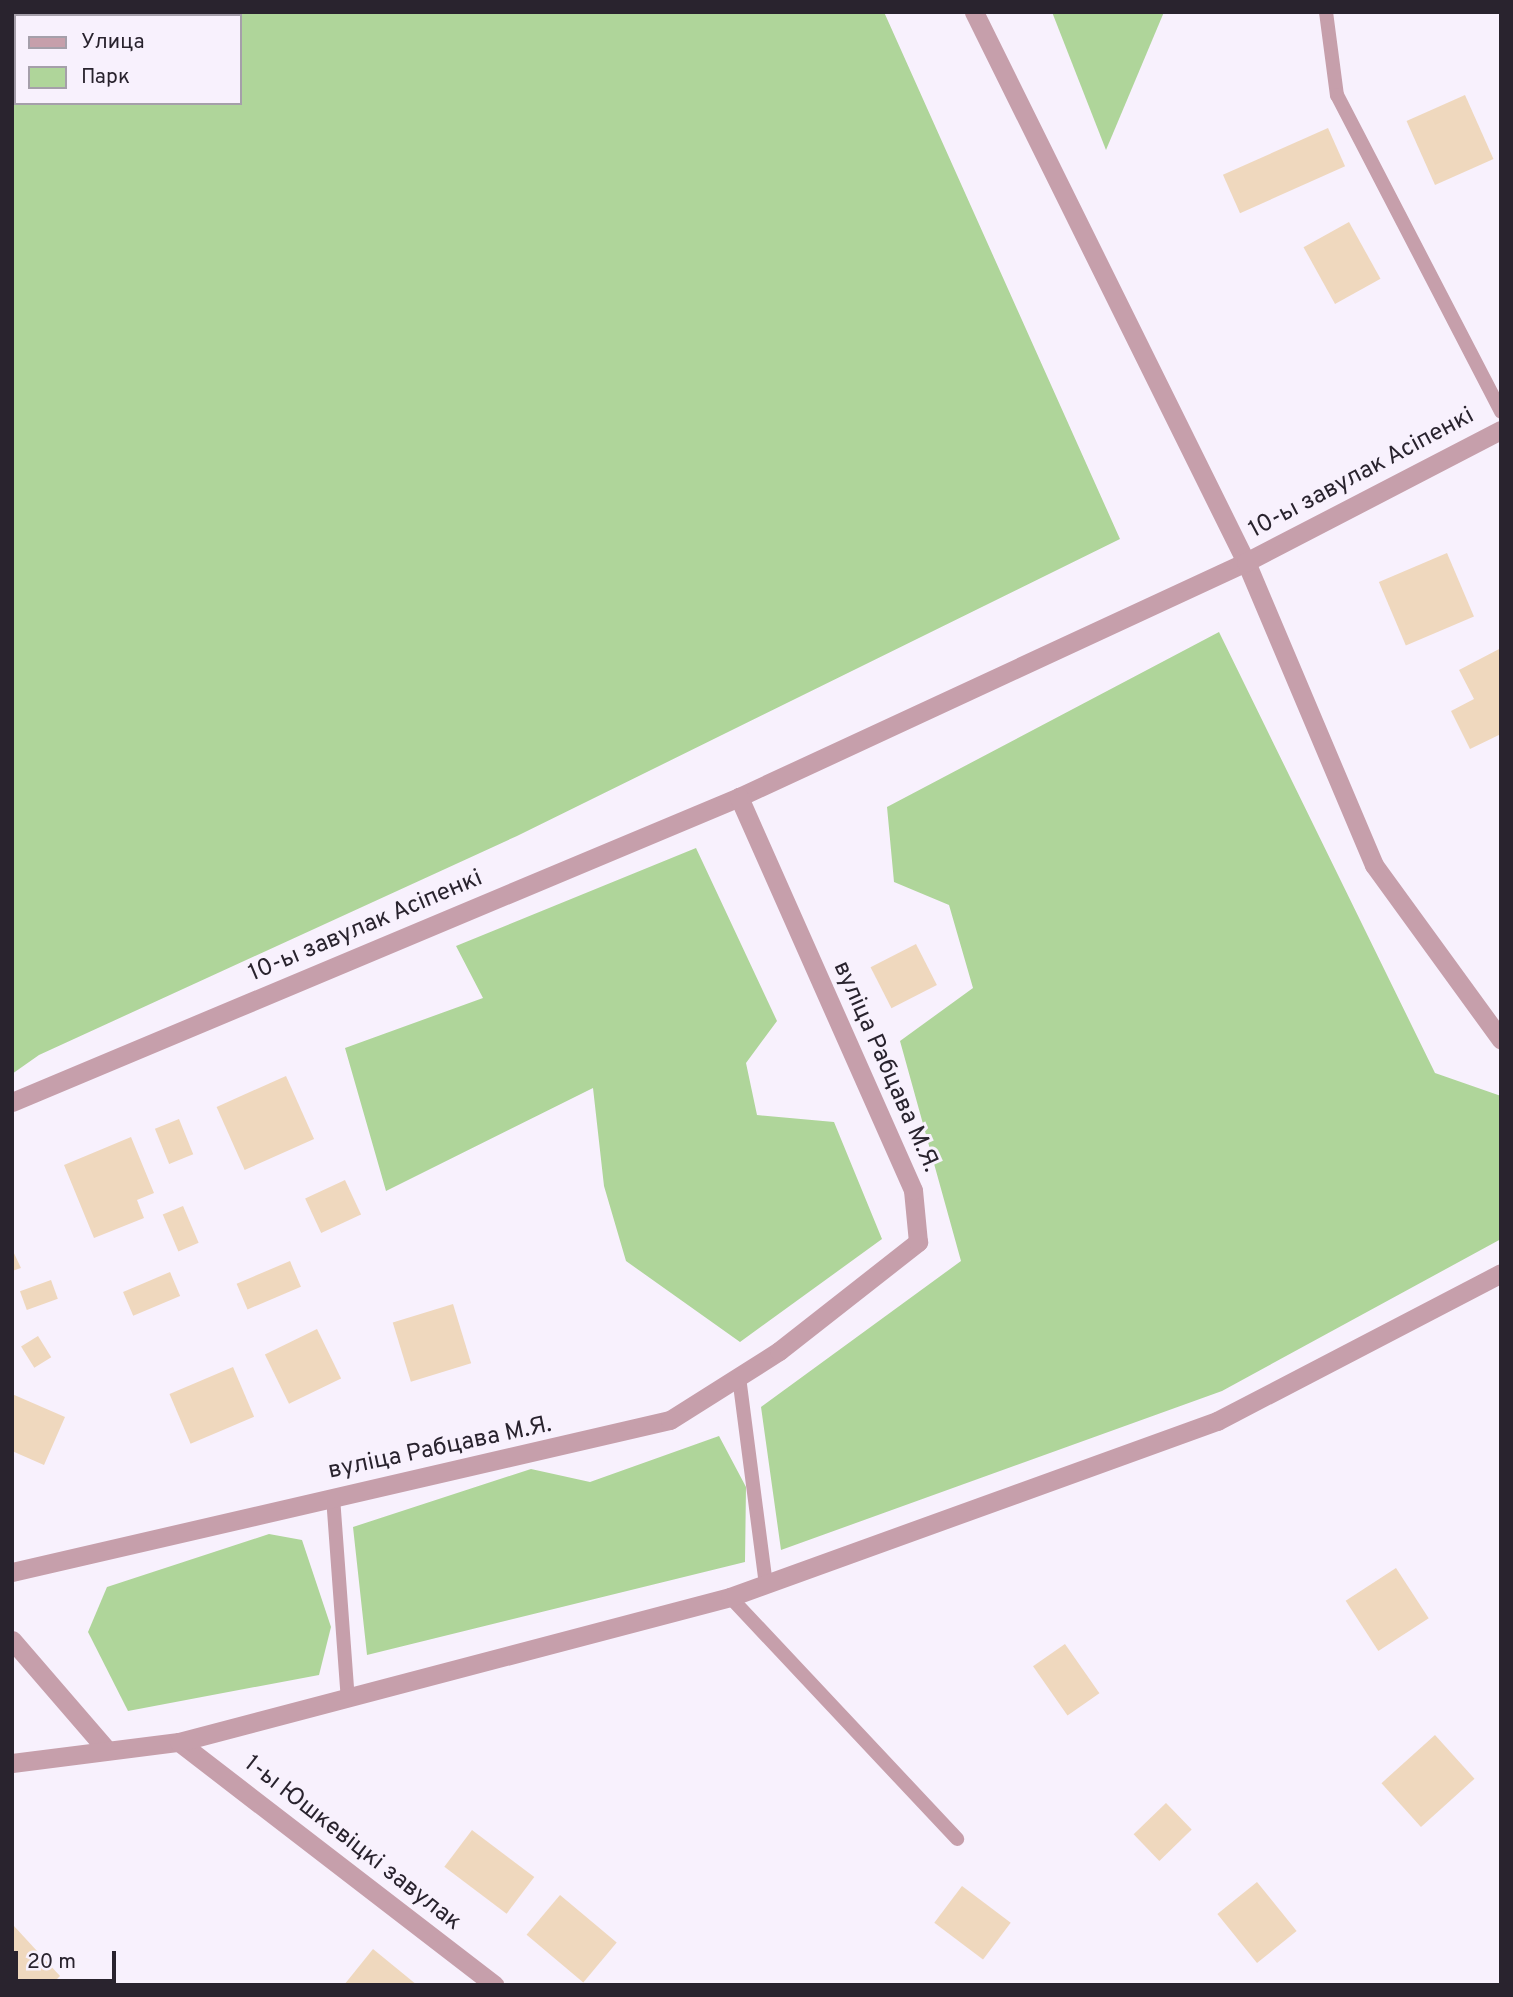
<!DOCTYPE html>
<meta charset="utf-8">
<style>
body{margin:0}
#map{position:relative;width:1513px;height:1997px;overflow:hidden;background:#f8f1fd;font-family:Overpass,sans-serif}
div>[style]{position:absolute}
.green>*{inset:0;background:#afd59a}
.building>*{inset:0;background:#efd8be;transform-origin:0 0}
.service>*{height:14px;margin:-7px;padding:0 7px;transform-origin:7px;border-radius:7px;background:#c69fab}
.minor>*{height:19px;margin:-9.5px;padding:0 9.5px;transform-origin:9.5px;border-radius:9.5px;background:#c69fab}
span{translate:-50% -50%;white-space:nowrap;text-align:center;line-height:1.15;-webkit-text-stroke:6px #f8f1fd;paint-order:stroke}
.street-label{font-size:24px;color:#29232e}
.frame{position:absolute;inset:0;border:14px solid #29232e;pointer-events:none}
.legend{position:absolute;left:14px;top:14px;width:228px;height:91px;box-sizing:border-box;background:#f8f1fd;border:2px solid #a59faa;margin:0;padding:9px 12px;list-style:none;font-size:21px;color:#29232e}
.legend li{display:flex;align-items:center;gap:14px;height:35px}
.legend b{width:35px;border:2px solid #a59faa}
.scale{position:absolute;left:14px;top:1951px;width:102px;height:32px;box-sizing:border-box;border:4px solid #29232e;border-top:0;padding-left:9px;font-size:21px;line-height:24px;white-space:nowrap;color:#29232e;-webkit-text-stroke:5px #f8f1fd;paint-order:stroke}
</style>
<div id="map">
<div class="green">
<i style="clip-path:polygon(evenodd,12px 12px,884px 12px,1120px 539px,517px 836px,39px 1055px,12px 1074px,12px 12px,16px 16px,240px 16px,240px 103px,16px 103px,16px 16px)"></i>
<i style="clip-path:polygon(1052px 12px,1164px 12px,1106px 150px)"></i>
<i style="clip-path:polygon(1219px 632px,1435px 1073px,1501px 1096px,1501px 1239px,1222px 1391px,781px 1550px,761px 1407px,961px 1261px,900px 1041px,973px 988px,949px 905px,894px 882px,887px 807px)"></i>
<i style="clip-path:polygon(696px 848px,777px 1021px,746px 1063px,757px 1115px,834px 1122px,882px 1239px,740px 1342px,626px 1261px,604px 1186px,593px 1088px,386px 1191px,345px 1048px,483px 998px,456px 946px)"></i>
<i style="clip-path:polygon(719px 1436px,746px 1487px,745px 1562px,367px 1655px,353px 1527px,531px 1469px,590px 1482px)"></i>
<i style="clip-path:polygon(269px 1534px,302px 1540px,331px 1627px,319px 1675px,128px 1711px,88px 1632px,107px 1587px)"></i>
</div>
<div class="building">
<i style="left:1465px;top:95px;width:70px;height:64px;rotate:66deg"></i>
<i style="left:1328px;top:128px;width:42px;height:115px;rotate:66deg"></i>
<i style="left:1349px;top:222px;width:65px;height:52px;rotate:61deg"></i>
<i style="left:1447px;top:553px;width:69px;height:74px;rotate:67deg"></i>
<i style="clip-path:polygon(1501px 648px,1501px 734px,1470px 749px,1451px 711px,1474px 699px,1459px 670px)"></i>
<i style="left:916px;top:944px;width:46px;height:51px;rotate:63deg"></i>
<i style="left:286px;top:1076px;width:69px;height:76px;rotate:66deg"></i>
<i style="left:179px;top:1119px;width:38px;height:26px;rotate:68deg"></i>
<i style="clip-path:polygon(131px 1137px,154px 1193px,137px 1200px,144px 1218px,94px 1238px,64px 1165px)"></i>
<i style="left:345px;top:1180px;width:38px;height:44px;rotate:65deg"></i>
<i style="left:183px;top:1206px;width:40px;height:22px;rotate:67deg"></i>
<i style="clip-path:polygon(12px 1249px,21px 1268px,12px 1271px)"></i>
<i style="left:290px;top:1261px;width:28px;height:58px;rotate:67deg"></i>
<i style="left:170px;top:1272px;width:26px;height:51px;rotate:67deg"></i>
<i style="left:51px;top:1280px;width:20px;height:33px;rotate:70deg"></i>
<i style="left:453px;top:1304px;width:62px;height:63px;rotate:73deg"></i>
<i style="left:317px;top:1329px;width:55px;height:58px;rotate:64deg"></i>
<i style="left:38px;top:1336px;width:25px;height:20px;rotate:58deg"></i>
<i style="left:233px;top:1367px;width:54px;height:69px;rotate:67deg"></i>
<i style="clip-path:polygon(12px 1394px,65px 1417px,44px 1465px,12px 1451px)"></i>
<i style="left:1396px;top:1568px;width:60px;height:60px;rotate:57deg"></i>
<i style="left:1065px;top:1644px;width:60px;height:39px;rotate:55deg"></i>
<i style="left:1435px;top:1735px;width:59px;height:72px;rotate:48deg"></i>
<i style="left:1166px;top:1803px;width:37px;height:45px;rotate:46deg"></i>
<i style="left:472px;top:1830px;width:78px;height:46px;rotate:37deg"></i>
<i style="left:1257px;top:1882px;width:63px;height:51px;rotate:51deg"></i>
<i style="left:962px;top:1886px;width:61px;height:46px;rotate:37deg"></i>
<i style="left:560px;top:1895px;width:74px;height:52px;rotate:40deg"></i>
<i style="clip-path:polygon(14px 1926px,60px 1976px,51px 1985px,12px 1985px)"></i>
<i style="clip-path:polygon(373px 1949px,417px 1985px,344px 1985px)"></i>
</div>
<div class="service">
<i style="left:1326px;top:12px;width:84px;rotate:82.5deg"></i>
<i style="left:1337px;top:95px;width:357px;rotate:62.6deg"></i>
<i style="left:739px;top:1377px;width:209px;rotate:82.6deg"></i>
<i style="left:333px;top:1497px;width:203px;rotate:85.8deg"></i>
<i style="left:730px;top:1597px;width:332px;rotate:46.8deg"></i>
</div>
<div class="minor">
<i style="left:974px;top:12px;width:614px;rotate:63.69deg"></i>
<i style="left:1246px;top:562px;width:329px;rotate:67.1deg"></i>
<i style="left:1374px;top:865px;width:216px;rotate:54deg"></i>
<i style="left:12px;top:1102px;width:788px;rotate:-22.76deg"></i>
<i style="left:739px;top:797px;width:559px;rotate:-24.87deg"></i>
<i style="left:1246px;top:562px;width:287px;rotate:-27.4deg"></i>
<i style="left:12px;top:1572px;width:675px;rotate:-13.01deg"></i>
<i style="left:670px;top:1420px;width:129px;rotate:-32.3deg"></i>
<i style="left:779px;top:1351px;width:177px;rotate:-38.1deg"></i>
<i style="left:918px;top:1242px;width:52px;rotate:-95.5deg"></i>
<i style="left:913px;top:1190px;width:430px;rotate:-113.9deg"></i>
<i style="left:12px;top:1640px;width:145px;rotate:49.2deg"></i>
<i style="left:179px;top:1742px;width:398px;rotate:37.6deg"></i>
<i style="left:12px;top:1763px;width:168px;rotate:-7.2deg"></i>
<i style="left:179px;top:1742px;width:570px;rotate:-14.74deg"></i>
<i style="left:730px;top:1597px;width:518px;rotate:-19.87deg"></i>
<i style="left:1217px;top:1421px;width:320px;rotate:-27.5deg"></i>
</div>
<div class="street-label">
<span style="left:1362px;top:474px;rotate:-28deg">10-ы завулак Асіпенкі</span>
<span style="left:366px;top:927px;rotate:-23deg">10-ы завулак Асіпенкі</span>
<span style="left:885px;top:1067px;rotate:66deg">вуліца Рабцава М.Я.</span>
<span style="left:440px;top:1449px;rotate:-12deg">вуліца Рабцава М.Я.</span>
<span style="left:352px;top:1844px;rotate:38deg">1-ы Юшкевіцкі завулак</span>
</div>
<div class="frame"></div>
<ul class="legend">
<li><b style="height:9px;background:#c69fab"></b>Улица</li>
<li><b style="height:19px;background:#afd59a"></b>Парк</li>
</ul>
<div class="scale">20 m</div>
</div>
